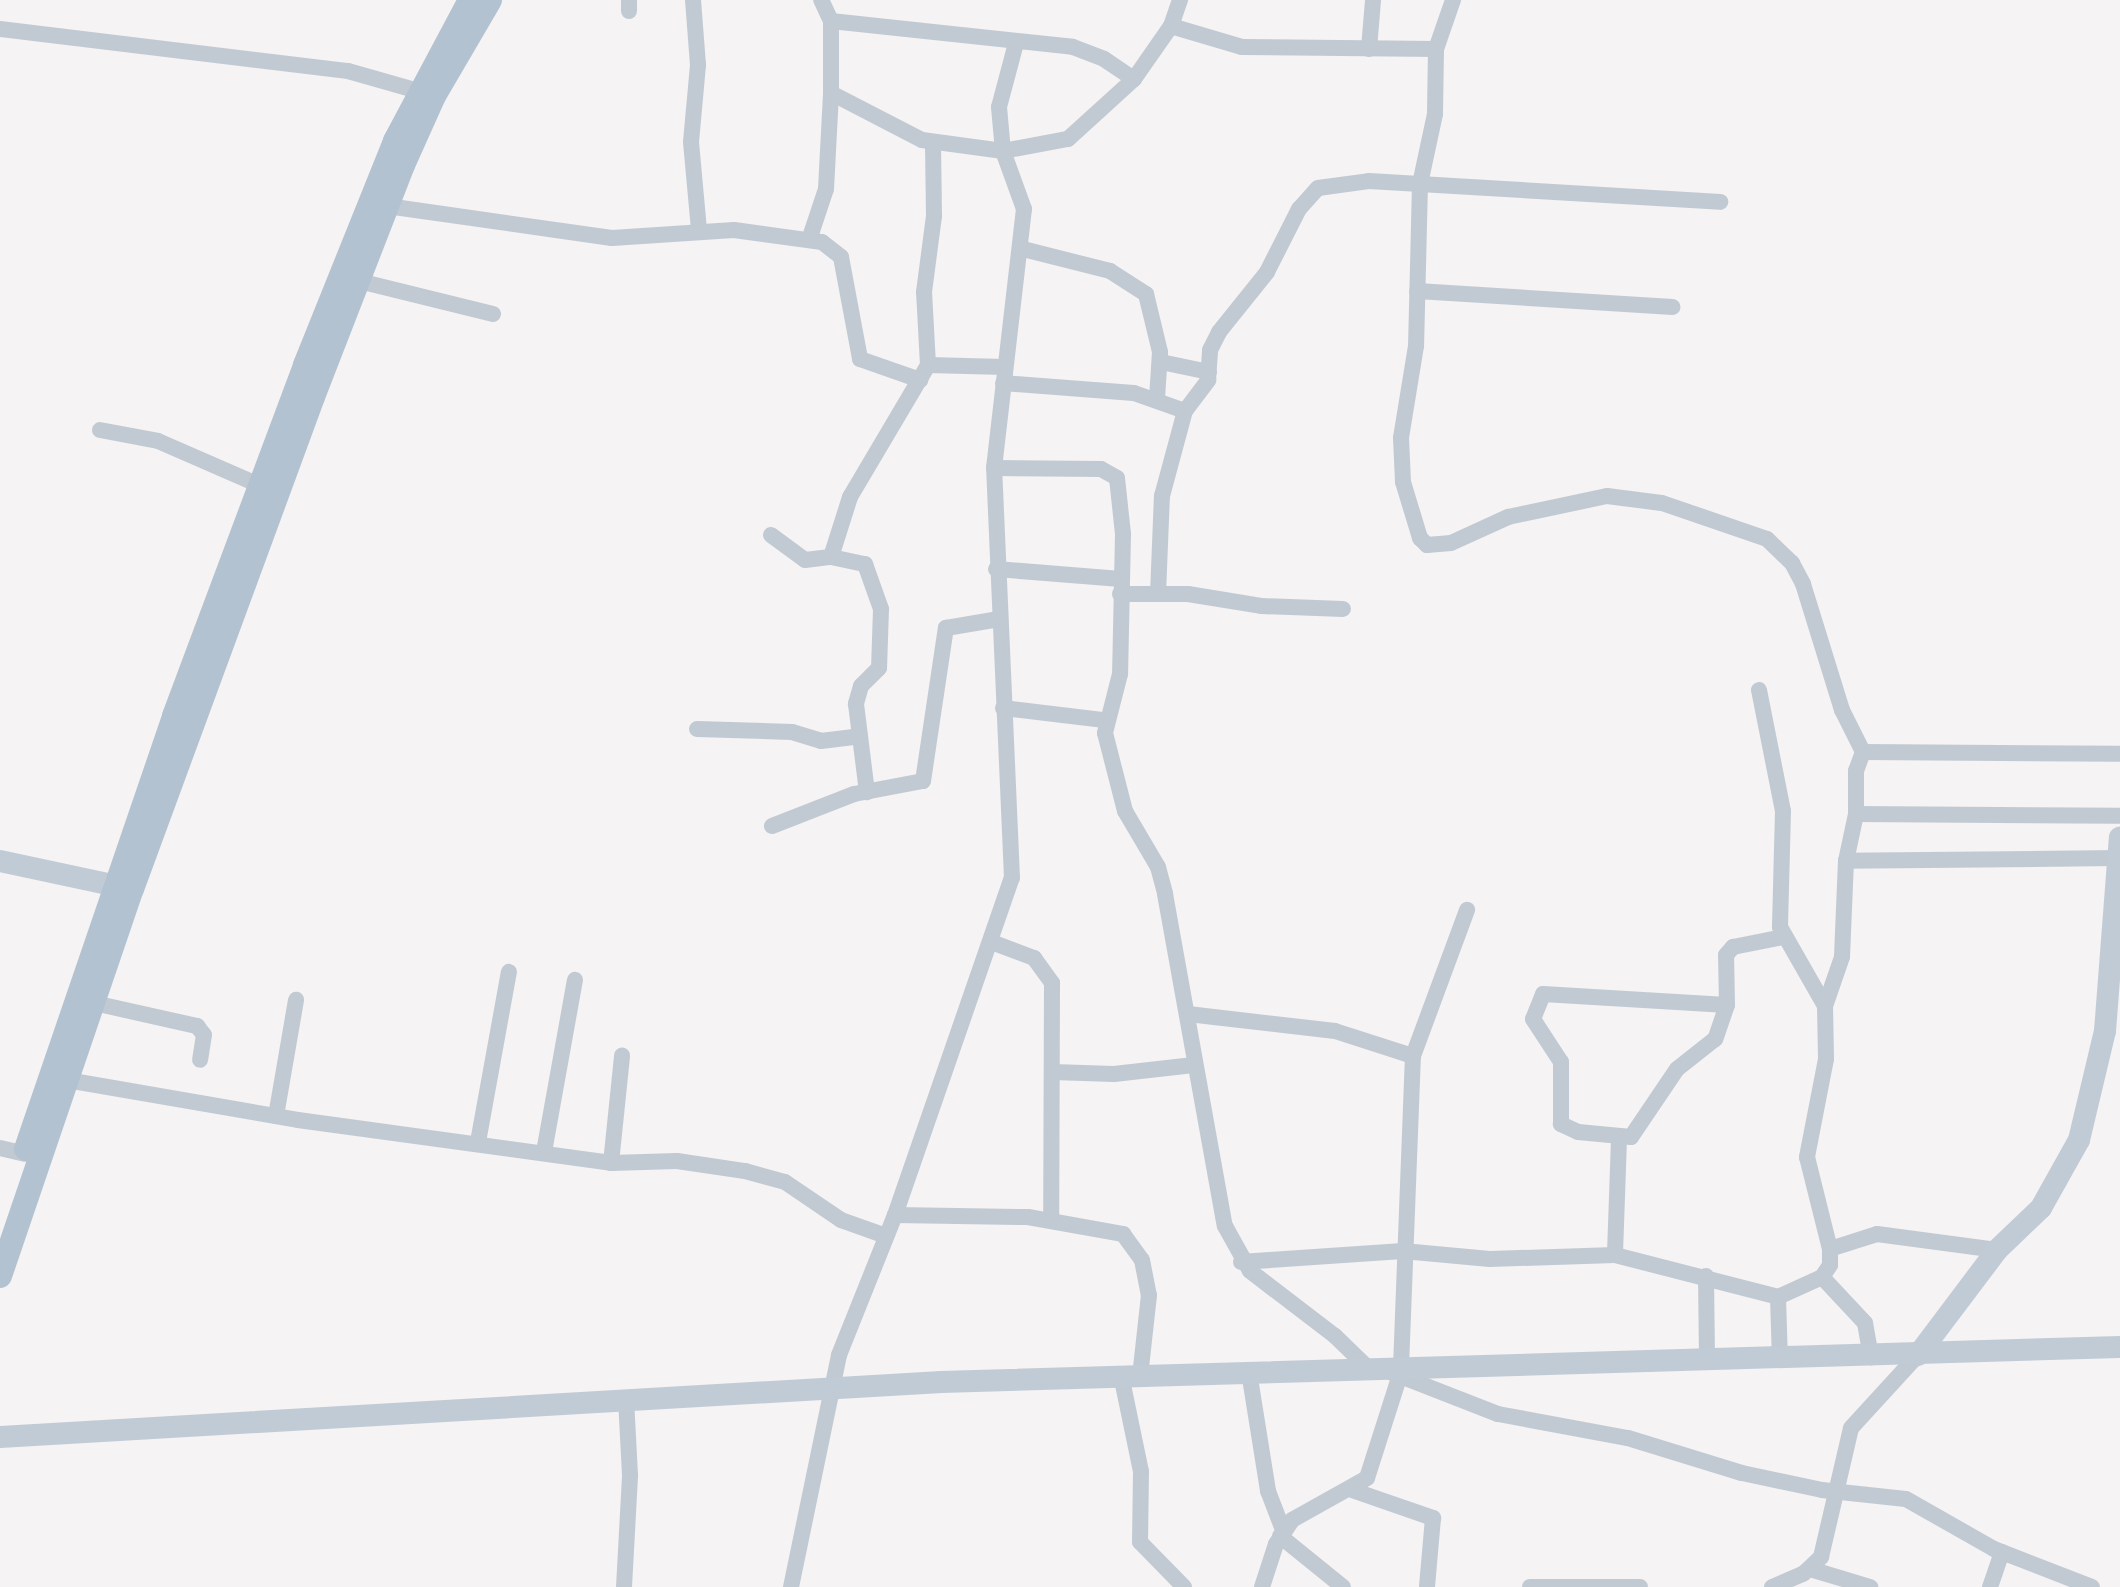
<!DOCTYPE html>
<style>
body{margin:0}
#map{position:relative;width:2120px;height:1587px;overflow:hidden;background:#f5f3f3;font-family:Jost,sans-serif}
div>[style]{position:absolute}
.street>*{height:16px;margin:-8px;padding:0 8px;transform-origin:8px;border-radius:8px;background:#c1cad2}
.secondary>*{height:22px;margin:-11px;padding:0 11px;transform-origin:11px;border-radius:11px;background:#c1cbd6}
.primary>*{height:24px;margin:-12px;padding:0 12px;transform-origin:12px;border-radius:12px;background:#b3c2d1}
span{translate:-50% -50%;white-space:nowrap;text-align:center;line-height:1.15;-webkit-text-stroke:6px #fff;paint-order:stroke}
</style>
<div id="map">
<div class="street">
<i style="left:629px;top:0;width:11px;rotate:90deg"></i>
<i style="left:693px;top:0;width:65px;rotate:85.6deg"></i>
<i style="left:698px;top:65px;width:77px;rotate:95.2deg"></i>
<i style="left:691px;top:142px;width:88px;rotate:84.8deg"></i>
<i style="left:1453px;top:0;width:52px;rotate:109.1deg"></i>
<i style="left:1436px;top:49px;width:65px;rotate:90.9deg"></i>
<i style="left:1435px;top:114px;width:72px;rotate:102.1deg"></i>
<i style="left:1420px;top:184px;width:162px;rotate:91.4deg"></i>
<i style="left:1416px;top:346px;width:93px;rotate:99.3deg"></i>
<i style="left:1401px;top:438px;width:44px;rotate:87.4deg"></i>
<i style="left:1403px;top:482px;width:59px;rotate:73.1deg"></i>
<i style="left:1420px;top:538px;width:10px;rotate:45deg"></i>
<i style="left:1427px;top:545px;width:24px;rotate:-5deg"></i>
<i style="left:1451px;top:543px;width:63px;rotate:-24.5deg"></i>
<i style="left:1508px;top:517px;width:101px;rotate:-12deg"></i>
<i style="left:1607px;top:496px;width:55px;rotate:7.3deg"></i>
<i style="left:1662px;top:503px;width:111px;rotate:18.9deg"></i>
<i style="left:1767px;top:539px;width:35px;rotate:44deg"></i>
<i style="left:1792px;top:563px;width:24px;rotate:62deg"></i>
<i style="left:1803px;top:584px;width:132px;rotate:72.8deg"></i>
<i style="left:1842px;top:710px;width:47px;rotate:63.4deg"></i>
<i style="left:831px;top:21px;width:243px;rotate:6.1deg"></i>
<i style="left:1073px;top:47px;width:33px;rotate:21deg"></i>
<i style="left:1104px;top:59px;width:36px;rotate:34deg"></i>
<i style="left:1171px;top:26px;width:74px;rotate:16.5deg"></i>
<i style="left:1242px;top:47px;width:194px;rotate:0.6deg"></i>
<i style="left:0;top:29px;width:351px;rotate:6.9deg"></i>
<i style="left:348px;top:71px;width:73px;rotate:15.9deg"></i>
<i style="left:1369px;top:49px;width:49px;rotate:-85.3deg"></i>
<i style="left:831px;top:93px;width:102px;rotate:27.3deg"></i>
<i style="left:922px;top:140px;width:82px;rotate:7.7deg"></i>
<i style="left:1003px;top:151px;width:44px;rotate:-95.2deg"></i>
<i style="left:999px;top:107px;width:66px;rotate:-75.1deg"></i>
<i style="left:387px;top:206px;width:227px;rotate:8.1deg"></i>
<i style="left:612px;top:238px;width:122px;rotate:-3.8deg"></i>
<i style="left:734px;top:230px;width:89px;rotate:7.8deg"></i>
<i style="left:822px;top:242px;width:24px;rotate:38deg"></i>
<i style="left:841px;top:257px;width:104px;rotate:79.4deg"></i>
<i style="left:860px;top:359px;width:64px;rotate:19.3deg"></i>
<i style="left:809px;top:240px;width:54px;rotate:-71.6deg"></i>
<i style="left:826px;top:189px;width:96px;rotate:-87deg"></i>
<i style="left:831px;top:93px;width:72px;rotate:-90deg"></i>
<i style="left:831px;top:21px;width:23px;rotate:-115deg"></i>
<i style="left:1023px;top:249px;width:90px;rotate:14.2deg"></i>
<i style="left:1110px;top:271px;width:43px;rotate:32.6deg"></i>
<i style="left:1146px;top:294px;width:60px;rotate:76.4deg"></i>
<i style="left:1160px;top:352px;width:46px;rotate:93.7deg"></i>
<i style="left:359px;top:281px;width:138px;rotate:13.8deg"></i>
<i style="left:1417px;top:291px;width:256px;rotate:3.6deg"></i>
<i style="left:1161px;top:362px;width:49px;rotate:11.8deg"></i>
<i style="left:928px;top:365px;width:77px;rotate:1.5deg"></i>
<i style="left:1003px;top:383px;width:131px;rotate:4.4deg"></i>
<i style="left:1134px;top:393px;width:54px;rotate:19.4deg"></i>
<i style="left:100px;top:430px;width:59px;rotate:10.7deg"></i>
<i style="left:158px;top:441px;width:110px;rotate:23.5deg"></i>
<i style="left:994px;top:468px;width:107px;rotate:0.5deg"></i>
<i style="left:1101px;top:469px;width:18px;rotate:29deg"></i>
<i style="left:1117px;top:478px;width:56px;rotate:83.9deg"></i>
<i style="left:1123px;top:534px;width:140px;rotate:91.2deg"></i>
<i style="left:1120px;top:674px;width:61px;rotate:104.3deg"></i>
<i style="left:1105px;top:733px;width:81px;rotate:75.6deg"></i>
<i style="left:1125px;top:811px;width:65px;rotate:59.5deg"></i>
<i style="left:1158px;top:867px;width:28px;rotate:75deg"></i>
<i style="left:1165px;top:894px;width:337px;rotate:79.8deg"></i>
<i style="left:1225px;top:1226px;width:51px;rotate:60.9deg"></i>
<i style="left:1250px;top:1271px;width:107px;rotate:37.4deg"></i>
<i style="left:1335px;top:1336px;width:46px;rotate:44.1deg"></i>
<i style="left:771px;top:535px;width:42px;rotate:36.3deg"></i>
<i style="left:805px;top:560px;width:26px;rotate:-7deg"></i>
<i style="left:831px;top:557px;width:63px;rotate:-72.4deg"></i>
<i style="left:850px;top:497px;width:153px;rotate:-59.4deg"></i>
<i style="left:928px;top:365px;width:73px;rotate:-93.1deg"></i>
<i style="left:924px;top:292px;width:77px;rotate:-82.5deg"></i>
<i style="left:934px;top:216px;width:73px;rotate:-90.8deg"></i>
<i style="left:831px;top:557px;width:35px;rotate:12deg"></i>
<i style="left:865px;top:564px;width:48px;rotate:70.4deg"></i>
<i style="left:881px;top:609px;width:59px;rotate:91.9deg"></i>
<i style="left:879px;top:668px;width:25px;rotate:135deg"></i>
<i style="left:861px;top:686px;width:19px;rotate:106deg"></i>
<i style="left:856px;top:704px;width:89px;rotate:82.9deg"></i>
<i style="left:996px;top:569px;width:125px;rotate:4.6deg"></i>
<i style="left:1120px;top:594px;width:68px"></i>
<i style="left:1188px;top:594px;width:74px;rotate:9.3deg"></i>
<i style="left:1261px;top:606px;width:82px;rotate:2.1deg"></i>
<i style="left:1158px;top:594px;width:98px;rotate:-87.7deg"></i>
<i style="left:1162px;top:496px;width:88px;rotate:-74.9deg"></i>
<i style="left:1185px;top:411px;width:39px;rotate:-53deg"></i>
<i style="left:1208px;top:380px;width:30px;rotate:-86deg"></i>
<i style="left:1210px;top:350px;width:20px;rotate:-63deg"></i>
<i style="left:1219px;top:332px;width:77px;rotate:-51.3deg"></i>
<i style="left:1267px;top:272px;width:71px;rotate:-63.1deg"></i>
<i style="left:1299px;top:209px;width:28px;rotate:-48deg"></i>
<i style="left:1318px;top:188px;width:51px;rotate:-7.8deg"></i>
<i style="left:1369px;top:181px;width:352px;rotate:3.4deg"></i>
<i style="left:1759px;top:690px;width:123px;rotate:78.8deg"></i>
<i style="left:1783px;top:811px;width:116px;rotate:91.5deg"></i>
<i style="left:1780px;top:927px;width:91px;rotate:60.3deg"></i>
<i style="left:1003px;top:708px;width:102px;rotate:6.8deg"></i>
<i style="left:697px;top:729px;width:95px;rotate:1.8deg"></i>
<i style="left:792px;top:732px;width:30px;rotate:17deg"></i>
<i style="left:821px;top:741px;width:39px;rotate:-7deg"></i>
<i style="left:1856px;top:814px;width:43px;rotate:-90deg"></i>
<i style="left:1856px;top:771px;width:20px;rotate:-70deg"></i>
<i style="left:1863px;top:752px;width:257px;rotate:0.4deg"></i>
<i style="left:772px;top:826px;width:88px;rotate:-21.3deg"></i>
<i style="left:854px;top:794px;width:70px;rotate:-10.7deg"></i>
<i style="left:923px;top:781px;width:155px;rotate:-81.5deg"></i>
<i style="left:946px;top:628px;width:54px;rotate:-9.6deg"></i>
<i style="left:2118px;top:858px;width:272px;rotate:179.4deg"></i>
<i style="left:1846px;top:861px;width:48px;rotate:-78deg"></i>
<i style="left:1856px;top:814px;width:264px;rotate:0.4deg"></i>
<i style="left:1846px;top:861px;width:96px;rotate:92.4deg"></i>
<i style="left:1842px;top:957px;width:52px;rotate:109.1deg"></i>
<i style="left:1825px;top:1006px;width:53px;rotate:88.9deg"></i>
<i style="left:1826px;top:1059px;width:100px;rotate:101deg"></i>
<i style="left:1807px;top:1157px;width:95px;rotate:76deg"></i>
<i style="left:1830px;top:1249px;width:49px;rotate:-17.7deg"></i>
<i style="left:1877px;top:1234px;width:121px;rotate:7.6deg"></i>
<i style="left:994px;top:943px;width:43px;rotate:20.6deg"></i>
<i style="left:1034px;top:958px;width:31px;rotate:54deg"></i>
<i style="left:1052px;top:983px;width:237px;rotate:90.2deg"></i>
<i style="left:94px;top:1003px;width:106px;rotate:12.6deg"></i>
<i style="left:197px;top:1026px;width:11px;rotate:52deg"></i>
<i style="left:204px;top:1035px;width:25px;rotate:99deg"></i>
<i style="left:1727px;top:1005px;width:36px;rotate:109deg"></i>
<i style="left:1715px;top:1039px;width:48px;rotate:141.7deg"></i>
<i style="left:1677px;top:1069px;width:82px;rotate:124.1deg"></i>
<i style="left:1631px;top:1137px;width:53px;rotate:-174.6deg"></i>
<i style="left:1578px;top:1132px;width:19px;rotate:-155deg"></i>
<i style="left:1561px;top:1124px;width:62px;rotate:-90deg"></i>
<i style="left:1561px;top:1062px;width:51px;rotate:-123.1deg"></i>
<i style="left:1533px;top:1019px;width:27px;rotate:-68deg"></i>
<i style="left:1543px;top:994px;width:184px;rotate:3.4deg"></i>
<i style="left:1727px;top:1005px;width:50px;rotate:-91.1deg"></i>
<i style="left:1726px;top:955px;width:11px;rotate:-49deg"></i>
<i style="left:1733px;top:947px;width:51px;rotate:-11.3deg"></i>
<i style="left:1188px;top:1014px;width:148px;rotate:6.6deg"></i>
<i style="left:1335px;top:1031px;width:82px;rotate:17.8deg"></i>
<i style="left:1053px;top:1072px;width:61px;rotate:1.9deg"></i>
<i style="left:1114px;top:1074px;width:80px;rotate:-6.5deg"></i>
<i style="left:67px;top:1080px;width:234px;rotate:9.8deg"></i>
<i style="left:298px;top:1120px;width:316px;rotate:7.8deg"></i>
<i style="left:611px;top:1163px;width:66px;rotate:-1.7deg"></i>
<i style="left:677px;top:1161px;width:69px;rotate:8.4deg"></i>
<i style="left:745px;top:1171px;width:41px;rotate:15.4deg"></i>
<i style="left:785px;top:1182px;width:68px;rotate:34.2deg"></i>
<i style="left:841px;top:1220px;width:48px;rotate:19.6deg"></i>
<i style="left:276px;top:1116px;width:118px;rotate:-80.2deg"></i>
<i style="left:1619px;top:1139px;width:116px;rotate:92deg"></i>
<i style="left:1615px;top:1255px;width:168px;rotate:14.4deg"></i>
<i style="left:1778px;top:1297px;width:62px;rotate:88.2deg"></i>
<i style="left:478px;top:1142px;width:173px;rotate:-79.7deg"></i>
<i style="left:0;top:1148px;width:26px;rotate:13deg"></i>
<i style="left:544px;top:1152px;width:175px;rotate:-79.8deg"></i>
<i style="left:611px;top:1163px;width:108px;rotate:-84.1deg"></i>
<i style="left:895px;top:1215px;width:133px;rotate:0.9deg"></i>
<i style="left:1028px;top:1217px;width:97px;rotate:10.1deg"></i>
<i style="left:1123px;top:1234px;width:32px;rotate:54deg"></i>
<i style="left:1142px;top:1260px;width:36px;rotate:79deg"></i>
<i style="left:1149px;top:1295px;width:81px;rotate:96.3deg"></i>
<i style="left:1241px;top:1262px;width:162px;rotate:-3.9deg"></i>
<i style="left:1403px;top:1251px;width:87px;rotate:5.3deg"></i>
<i style="left:1490px;top:1259px;width:125px;rotate:-1.8deg"></i>
<i style="left:1706px;top:1276px;width:85px;rotate:89.3deg"></i>
<i style="left:1822px;top:1277px;width:63px;rotate:46.9deg"></i>
<i style="left:1865px;top:1323px;width:35px;rotate:80deg"></i>
<i style="left:1778px;top:1297px;width:48px;rotate:-24.4deg"></i>
<i style="left:1822px;top:1277px;width:14px;rotate:-56deg"></i>
<i style="left:1830px;top:1265px;width:16px;rotate:-90deg"></i>
<i style="left:1401px;top:1367px;width:311px;rotate:-87.8deg"></i>
<i style="left:1413px;top:1056px;width:156px;rotate:-69.7deg"></i>
<i style="left:1385px;top:1370px;width:121px;rotate:21.3deg"></i>
<i style="left:1498px;top:1414px;width:132px;rotate:10.5deg"></i>
<i style="left:1628px;top:1438px;width:119px;rotate:17.1deg"></i>
<i style="left:1742px;top:1473px;width:82px;rotate:12deg"></i>
<i style="left:1822px;top:1490px;width:84px;rotate:6.1deg"></i>
<i style="left:1906px;top:1499px;width:101px;rotate:29.6deg"></i>
<i style="left:1994px;top:1549px;width:105px;rotate:21.2deg"></i>
<i style="left:1249px;top:1372px;width:121px;rotate:80.9deg"></i>
<i style="left:1268px;top:1491px;width:42px;rotate:69deg"></i>
<i style="left:1121px;top:1375px;width:99px;rotate:78.3deg"></i>
<i style="left:1141px;top:1472px;width:70px;rotate:90.8deg"></i>
<i style="left:1140px;top:1542px;width:63px;rotate:45.6deg"></i>
<i style="left:1352px;top:1490px;width:86px;rotate:19.1deg"></i>
<i style="left:1433px;top:1518px;width:69px;rotate:95deg"></i>
<i style="left:1280px;top:1536px;width:81px;rotate:39deg"></i>
<i style="left:1810px;top:1569px;width:63px;rotate:16.7deg"></i>
<i style="left:624px;top:1587px;width:112px;rotate:-86.9deg"></i>
<i style="left:630px;top:1475px;width:76px;rotate:-93deg"></i>
<i style="left:791px;top:1587px;width:237px;rotate:-78.3deg"></i>
<i style="left:839px;top:1355px;width:151px;rotate:-68.2deg"></i>
<i style="left:895px;top:1215px;width:357px;rotate:-70.9deg"></i>
<i style="left:1012px;top:878px;width:410px;rotate:-92.5deg"></i>
<i style="left:994px;top:468px;width:261px;rotate:-83.4deg"></i>
<i style="left:1024px;top:209px;width:62px;rotate:-109.9deg"></i>
<i style="left:1003px;top:151px;width:66px;rotate:-10.5deg"></i>
<i style="left:1068px;top:139px;width:89px;rotate:-42.3deg"></i>
<i style="left:1134px;top:79px;width:65px;rotate:-55.1deg"></i>
<i style="left:1171px;top:26px;width:28px;rotate:-71deg"></i>
<i style="left:1262px;top:1587px;width:45px;rotate:-72deg"></i>
<i style="left:1276px;top:1544px;width:29px;rotate:-56deg"></i>
<i style="left:1292px;top:1520px;width:86px;rotate:-29.2deg"></i>
<i style="left:1367px;top:1478px;width:105px;rotate:-72.3deg"></i>
<i style="left:1530px;top:1587px;width:110px"></i>
<i style="left:1772px;top:1587px;width:34px;rotate:-23deg"></i>
<i style="left:1803px;top:1574px;width:25px;rotate:-43deg"></i>
<i style="left:1821px;top:1557px;width:132px;rotate:-76.9deg"></i>
<i style="left:1851px;top:1428px;width:99px;rotate:-47.5deg"></i>
<i style="left:1990px;top:1587px;width:37px;rotate:-71deg"></i>
</div>
<div class="secondary">
<i style="left:0;top:861px;width:134px;rotate:12.1deg"></i>
<i style="left:1918px;top:1355px;width:131px;rotate:-53deg"></i>
<i style="left:1997px;top:1250px;width:61px;rotate:-43.7deg"></i>
<i style="left:2041px;top:1208px;width:78px;rotate:-60.8deg"></i>
<i style="left:2079px;top:1140px;width:112px;rotate:-76.6deg"></i>
<i style="left:2105px;top:1031px;width:194px;rotate:-85.6deg"></i>
<i style="left:0;top:1437px;width:943px;rotate:-3.35deg"></i>
<i style="left:941px;top:1382px;width:1180px;rotate:-1.7deg"></i>
</div>
<div class="primary">
<i style="left:26px;top:1149px;width:458px;rotate:-71.1deg"></i>
<i style="left:174px;top:716px;width:375px;rotate:-69.5deg"></i>
<i style="left:305px;top:365px;width:241px;rotate:-68.1deg"></i>
<i style="left:395px;top:141px;width:160px;rotate:-62deg"></i>
<i style="left:0;top:1276px;width:409px;rotate:-71.2deg"></i>
<i style="left:132px;top:889px;width:524px;rotate:-69.8deg"></i>
<i style="left:313px;top:397px;width:249px;rotate:-68.8deg"></i>
<i style="left:403px;top:165px;width:76px;rotate:-65.8deg"></i>
<i style="left:434px;top:96px;width:111px;rotate:-59.7deg"></i>
</div>
</div>
